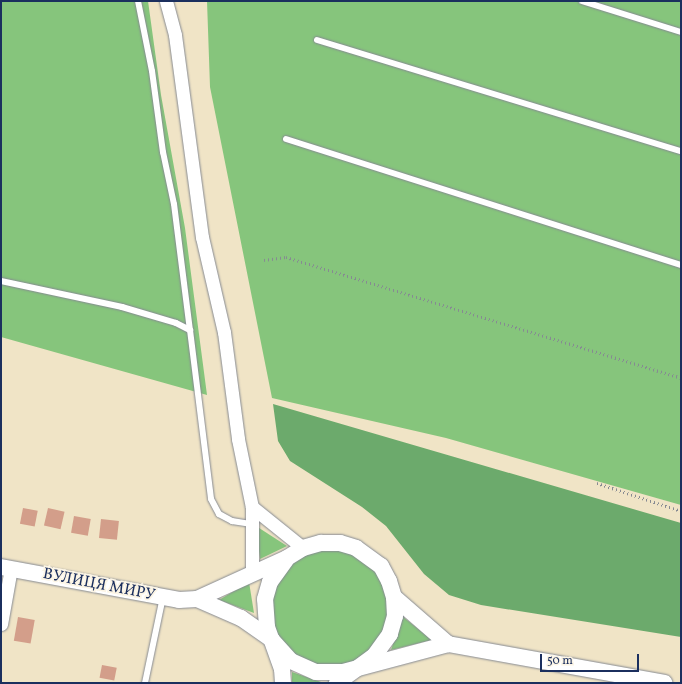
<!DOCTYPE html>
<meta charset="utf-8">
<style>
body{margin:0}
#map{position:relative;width:682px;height:684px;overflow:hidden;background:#f0e4c6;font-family:Vollkorn,serif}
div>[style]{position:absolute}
.green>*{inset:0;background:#86c57c}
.round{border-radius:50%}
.forest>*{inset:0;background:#6caa6c}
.building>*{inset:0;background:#d39e8a;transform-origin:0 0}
.path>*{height:2.5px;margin-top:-1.25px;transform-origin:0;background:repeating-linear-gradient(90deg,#868a92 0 1px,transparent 0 4px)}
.roads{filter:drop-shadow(0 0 1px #868a92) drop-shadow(0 0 1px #868a92)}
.service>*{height:6px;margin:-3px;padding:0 3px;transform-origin:3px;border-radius:3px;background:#fff}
.minor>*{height:13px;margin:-6.5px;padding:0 6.5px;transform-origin:6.5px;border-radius:6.5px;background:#fff}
.tertiary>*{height:16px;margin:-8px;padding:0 8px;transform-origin:8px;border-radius:8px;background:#fff}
span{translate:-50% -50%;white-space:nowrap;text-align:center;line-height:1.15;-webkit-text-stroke:3.5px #fcf5e5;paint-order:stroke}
.street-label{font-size:16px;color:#1b2f5e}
.frame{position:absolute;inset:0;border:2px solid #1b2f5e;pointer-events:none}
.scale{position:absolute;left:540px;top:654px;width:99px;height:18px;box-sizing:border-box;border:2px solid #1b2f5e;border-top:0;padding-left:5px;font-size:12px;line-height:14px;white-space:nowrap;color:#1b2f5e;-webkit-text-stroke:3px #fcf5e5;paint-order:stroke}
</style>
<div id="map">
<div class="green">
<i style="clip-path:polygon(1px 1px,148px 1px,161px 95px,185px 228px,207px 395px,1px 337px)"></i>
<i style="clip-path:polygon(207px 1px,681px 1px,681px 505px,446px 438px,272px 398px,210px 87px)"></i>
<i style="clip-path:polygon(256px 526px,287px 546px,260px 559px)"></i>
<i class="round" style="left:270px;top:549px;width:118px;height:118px"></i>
<i style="clip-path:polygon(249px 582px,254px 613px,219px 600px)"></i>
<i style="clip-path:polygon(402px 616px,432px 640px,391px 650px)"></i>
<i style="clip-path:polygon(292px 672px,324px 683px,292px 683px)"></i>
</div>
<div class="forest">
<i style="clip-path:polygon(273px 404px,681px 523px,681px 637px,481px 605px,449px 595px,424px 574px,386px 526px,362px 507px,290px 461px,278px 441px)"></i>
</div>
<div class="building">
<i style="left:23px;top:508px;width:15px;height:16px;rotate:11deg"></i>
<i style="left:48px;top:508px;width:17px;height:18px;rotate:13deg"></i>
<i style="left:74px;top:516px;width:17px;height:17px;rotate:10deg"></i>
<i style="left:101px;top:519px;width:18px;height:19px;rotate:6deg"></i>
<i style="left:18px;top:617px;width:17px;height:24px;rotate:10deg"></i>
<i style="left:102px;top:665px;width:15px;height:13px;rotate:11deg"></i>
</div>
<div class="path">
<i style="left:264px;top:260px;width:22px;rotate:-8deg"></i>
<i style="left:286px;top:257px;width:413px;rotate:17deg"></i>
<i style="left:597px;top:483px;width:89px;rotate:18.4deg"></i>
</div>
<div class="roads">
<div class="service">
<i style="left:138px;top:1px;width:71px;rotate:78.7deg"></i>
<i style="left:152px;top:71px;width:82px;rotate:82.3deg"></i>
<i style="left:163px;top:152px;width:53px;rotate:78.1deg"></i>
<i style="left:174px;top:204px;width:127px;rotate:82.8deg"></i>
<i style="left:582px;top:1px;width:104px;rotate:17.4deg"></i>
<i style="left:317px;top:40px;width:381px;rotate:17deg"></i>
<i style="left:286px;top:139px;width:415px;rotate:17.7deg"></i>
<i style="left:1px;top:281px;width:124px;rotate:12.1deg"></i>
<i style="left:122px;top:307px;width:56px;rotate:16.5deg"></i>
<i style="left:176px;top:323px;width:16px;rotate:27deg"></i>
<i style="left:190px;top:330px;width:170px;rotate:82.9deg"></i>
<i style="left:211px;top:499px;width:17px;rotate:62deg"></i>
<i style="left:219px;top:514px;width:15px;rotate:28deg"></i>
<i style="left:232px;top:521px;width:20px;rotate:9deg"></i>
<i style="left:145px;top:683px;width:88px;rotate:-78.2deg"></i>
</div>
<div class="minor">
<i style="left:166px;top:1px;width:35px;rotate:75deg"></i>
<i style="left:175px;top:35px;width:204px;rotate:82.4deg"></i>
<i style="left:202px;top:237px;width:98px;rotate:77deg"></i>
<i style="left:224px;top:332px;width:108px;rotate:82.5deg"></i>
<i style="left:238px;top:439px;width:69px;rotate:78.4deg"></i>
<i style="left:252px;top:507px;width:66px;rotate:90deg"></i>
<i style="left:252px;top:507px;width:65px;rotate:38.8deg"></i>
<i style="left:1px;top:624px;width:57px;rotate:-79.9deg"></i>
</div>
<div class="tertiary">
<i style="left:1px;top:567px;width:181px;rotate:10.5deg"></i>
<i style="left:179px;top:600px;width:18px;rotate:-3deg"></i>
<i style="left:197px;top:599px;width:99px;rotate:-24.5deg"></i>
<i style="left:287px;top:558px;width:19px;rotate:-32deg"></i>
<i style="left:303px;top:548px;width:19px;rotate:-16deg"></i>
<i style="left:321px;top:543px;width:19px"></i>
<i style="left:340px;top:543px;width:17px;rotate:17deg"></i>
<i style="left:356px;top:548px;width:31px;rotate:36deg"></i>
<i style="left:381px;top:566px;width:17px;rotate:62deg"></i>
<i style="left:389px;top:581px;width:17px;rotate:73deg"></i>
<i style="left:394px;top:597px;width:19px;rotate:87deg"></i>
<i style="left:395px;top:616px;width:19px;rotate:106deg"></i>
<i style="left:390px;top:634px;width:27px;rotate:126deg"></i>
<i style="left:374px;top:656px;width:46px;rotate:143.9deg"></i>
<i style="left:394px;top:597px;width:72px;rotate:41deg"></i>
<i style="left:197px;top:599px;width:48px;rotate:23.4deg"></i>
<i style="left:241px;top:618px;width:38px;rotate:35deg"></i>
<i style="left:272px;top:640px;width:28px;rotate:48deg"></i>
<i style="left:291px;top:661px;width:27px;rotate:24deg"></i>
<i style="left:316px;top:672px;width:27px"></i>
<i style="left:343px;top:672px;width:109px;rotate:-14.9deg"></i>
<i style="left:448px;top:644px;width:220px;rotate:10.2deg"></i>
<i style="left:283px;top:683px;width:14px;rotate:-94deg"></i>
<i style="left:282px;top:669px;width:45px;rotate:-109.7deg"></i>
<i style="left:267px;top:627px;width:28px;rotate:-94deg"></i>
<i style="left:265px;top:599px;width:18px;rotate:-74deg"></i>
<i style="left:270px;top:582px;width:27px;rotate:-54deg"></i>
</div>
</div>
<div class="street-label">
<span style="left:99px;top:585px;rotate:11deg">ВУЛИЦЯ МИРУ</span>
</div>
<div class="frame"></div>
<div class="scale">50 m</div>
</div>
